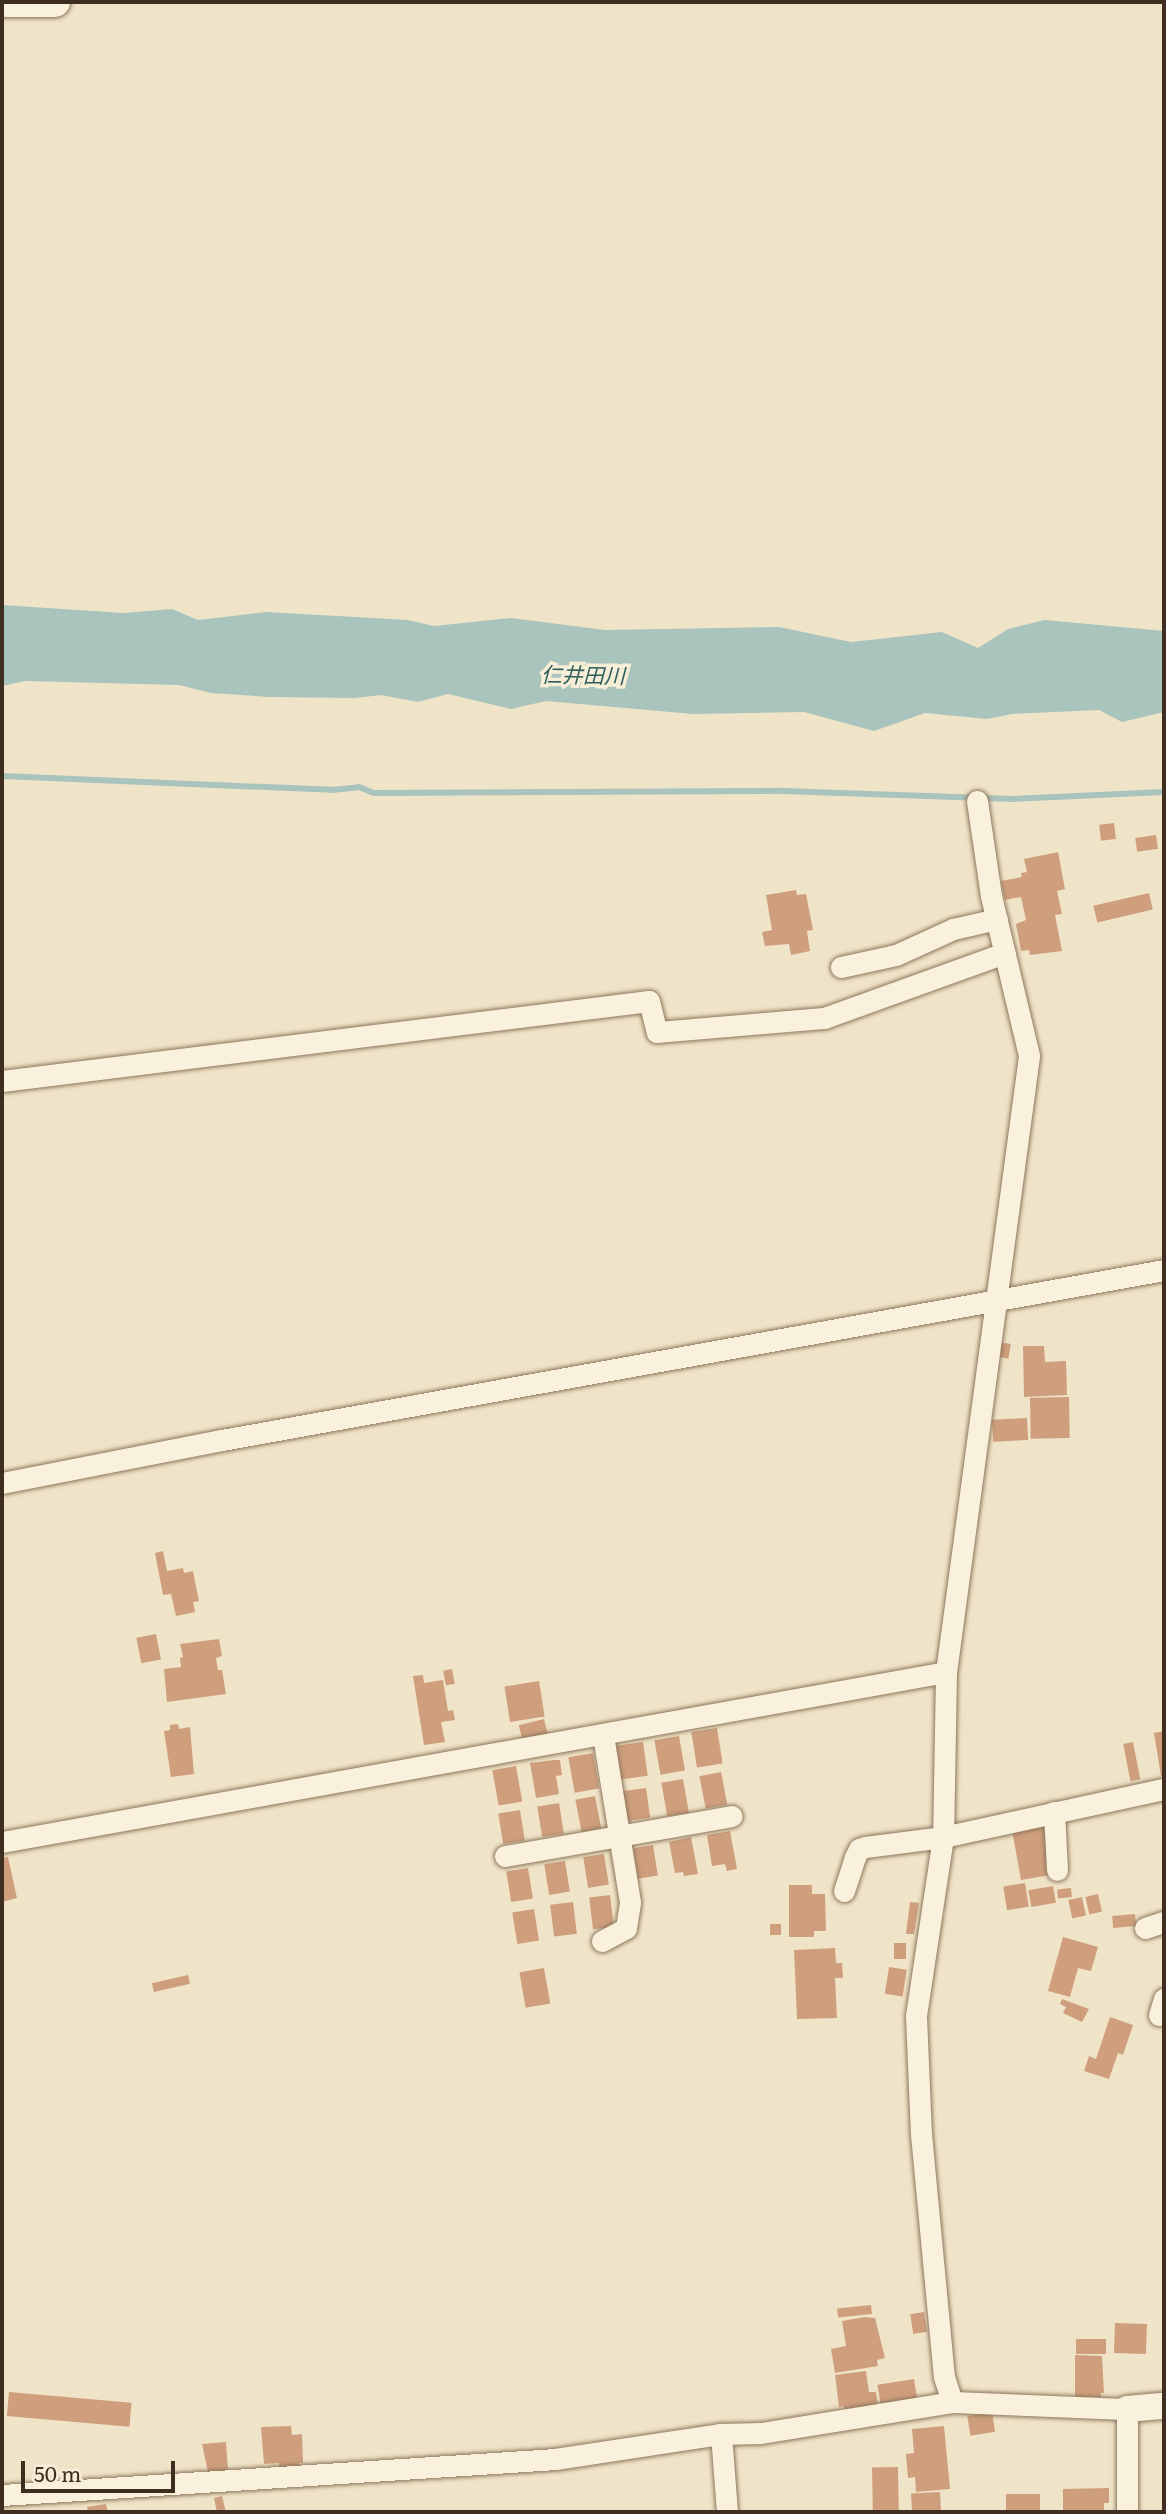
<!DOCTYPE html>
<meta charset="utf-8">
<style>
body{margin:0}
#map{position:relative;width:1166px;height:2514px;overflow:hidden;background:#f0e4c8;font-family:Literata,"Noto Sans JP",serif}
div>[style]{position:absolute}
.water>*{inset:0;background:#a9c4bc}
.stream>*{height:6px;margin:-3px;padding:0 3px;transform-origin:3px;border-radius:3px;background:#a9c4bc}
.building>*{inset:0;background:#cf9f7d;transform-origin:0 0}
.roads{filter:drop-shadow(0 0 2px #8d765c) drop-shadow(0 0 2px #8d765c)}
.minor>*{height:21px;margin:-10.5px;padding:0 10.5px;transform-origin:10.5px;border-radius:10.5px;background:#faf1dc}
.tertiary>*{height:26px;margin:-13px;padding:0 13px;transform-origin:13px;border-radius:13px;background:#faf1dc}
.secondary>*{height:30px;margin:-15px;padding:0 15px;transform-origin:15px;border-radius:15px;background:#faf1dc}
span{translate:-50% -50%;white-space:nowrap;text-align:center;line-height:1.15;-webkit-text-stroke:7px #f7eed8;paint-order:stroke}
.water-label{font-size:21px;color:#2f5d5a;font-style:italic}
.frame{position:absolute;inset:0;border:4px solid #3d2e20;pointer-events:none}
.scale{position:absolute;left:21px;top:2461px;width:154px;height:32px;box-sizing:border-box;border:4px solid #3d2e20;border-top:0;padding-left:9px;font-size:21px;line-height:24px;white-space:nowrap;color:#3d2e20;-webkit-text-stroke:5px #f7eed8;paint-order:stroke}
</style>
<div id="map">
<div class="water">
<i style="clip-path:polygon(2px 605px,124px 613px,172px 609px,198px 620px,267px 612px,408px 620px,434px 626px,511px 618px,605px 630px,779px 627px,851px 642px,942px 632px,978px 648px,1008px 629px,1045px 620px,1164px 631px,1164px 712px,1122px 722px,1099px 710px,1012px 714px,987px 719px,925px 713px,874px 731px,804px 712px,693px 714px,546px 701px,511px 709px,448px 694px,418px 702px,381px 695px,355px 698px,269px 697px,211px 693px,179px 685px,25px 681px,2px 686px)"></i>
</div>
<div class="stream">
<i style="left:2px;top:776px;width:330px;rotate:2.4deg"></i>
<i style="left:332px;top:790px;width:27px;rotate:-6deg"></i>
<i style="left:359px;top:787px;width:16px;rotate:22deg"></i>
<i style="left:374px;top:793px;width:409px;rotate:-0.3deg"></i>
<i style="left:783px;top:791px;width:230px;rotate:2deg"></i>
<i style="left:1013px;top:799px;width:151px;rotate:-2.7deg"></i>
</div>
<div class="building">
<i style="left:1114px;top:823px;width:16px;height:15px;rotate:83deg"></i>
<i style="left:1156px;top:835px;width:14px;height:21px;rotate:82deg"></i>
<i style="clip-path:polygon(1058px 852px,1065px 889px,1057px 891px,1062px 914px,1055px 915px,1062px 951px,1030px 955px,1029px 950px,1021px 951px,1016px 924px,1026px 920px,1021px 897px,1005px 900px,1001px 881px,1022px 877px,1021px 873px,1027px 872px,1024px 859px)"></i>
<i style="clip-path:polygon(796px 890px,797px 895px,806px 894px,813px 930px,807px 931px,810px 951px,791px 955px,789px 944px,765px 946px,762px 932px,772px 930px,766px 895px)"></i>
<i style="left:1149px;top:893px;width:17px;height:57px;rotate:77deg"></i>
<i style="left:999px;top:1342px;width:12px;height:15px;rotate:9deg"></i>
<i style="clip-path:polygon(1023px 1346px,1044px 1346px,1045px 1362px,1066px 1361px,1067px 1395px,1024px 1397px)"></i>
<i style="left:1069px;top:1397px;width:41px;height:39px;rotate:89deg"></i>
<i style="left:1027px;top:1418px;width:22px;height:35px;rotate:87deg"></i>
<i style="clip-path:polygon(163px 1551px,167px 1571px,183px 1568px,184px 1573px,193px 1571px,199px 1601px,193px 1602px,195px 1612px,176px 1616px,171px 1594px,163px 1595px,155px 1553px)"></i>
<i style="left:156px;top:1634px;width:26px;height:20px;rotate:79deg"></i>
<i style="clip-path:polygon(219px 1639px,222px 1656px,216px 1658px,218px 1670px,222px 1670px,226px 1694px,167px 1702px,164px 1669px,181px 1667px,180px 1658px,183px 1657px,180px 1644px)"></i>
<i style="left:452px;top:1669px;width:15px;height:9px;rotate:79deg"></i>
<i style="clip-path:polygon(423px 1675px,424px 1683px,443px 1680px,448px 1711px,453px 1710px,455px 1720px,441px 1722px,445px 1742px,424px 1745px,413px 1676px)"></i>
<i style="left:539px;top:1681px;width:36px;height:35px;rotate:81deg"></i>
<i style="left:544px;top:1719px;width:21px;height:26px;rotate:76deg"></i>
<i style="clip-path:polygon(178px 1724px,179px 1729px,190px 1727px,194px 1774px,171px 1777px,164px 1731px,170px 1730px,170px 1725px)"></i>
<i style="left:717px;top:1728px;width:36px;height:26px;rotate:81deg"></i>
<i style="clip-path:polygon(1164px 1731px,1164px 1776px,1161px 1776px,1154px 1733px)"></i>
<i style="left:679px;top:1736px;width:35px;height:25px;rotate:80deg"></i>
<i style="left:643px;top:1742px;width:34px;height:27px;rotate:82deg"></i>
<i style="left:1133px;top:1742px;width:38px;height:10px;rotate:79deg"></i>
<i style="left:593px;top:1753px;width:36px;height:25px;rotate:80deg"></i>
<i style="clip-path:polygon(554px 1760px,560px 1760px,562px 1775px,556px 1776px,559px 1794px,536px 1798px,530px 1763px)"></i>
<i style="left:516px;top:1766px;width:36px;height:24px;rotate:80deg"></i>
<i style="left:721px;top:1772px;width:33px;height:22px;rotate:79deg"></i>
<i style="left:683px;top:1779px;width:34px;height:22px;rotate:80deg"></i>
<i style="left:646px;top:1788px;width:30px;height:24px;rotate:82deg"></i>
<i style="left:595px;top:1796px;width:33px;height:20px;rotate:79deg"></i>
<i style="left:559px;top:1803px;width:31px;height:22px;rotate:81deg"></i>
<i style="left:520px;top:1810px;width:31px;height:22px;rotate:81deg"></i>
<i style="clip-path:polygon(1040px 1825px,1044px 1828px,1050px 1875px,1021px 1880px,1012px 1830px)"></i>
<i style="clip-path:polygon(730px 1831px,737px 1869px,727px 1871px,725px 1864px,712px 1866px,707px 1835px)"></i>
<i style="clip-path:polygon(691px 1837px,698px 1874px,684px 1876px,683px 1872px,675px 1873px,669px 1842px)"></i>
<i style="left:653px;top:1845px;width:31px;height:20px;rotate:81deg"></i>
<i style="left:604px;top:1854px;width:31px;height:21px;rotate:81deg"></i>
<i style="clip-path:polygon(8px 1857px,17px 1898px,2px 1902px,2px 1858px)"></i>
<i style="left:565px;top:1861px;width:31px;height:21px;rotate:81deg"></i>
<i style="left:528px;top:1868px;width:31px;height:22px;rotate:81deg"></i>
<i style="left:1025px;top:1883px;width:24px;height:22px;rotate:81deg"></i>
<i style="clip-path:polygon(789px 1885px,812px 1885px,812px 1894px,825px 1894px,826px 1931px,814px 1931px,814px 1937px,789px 1937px)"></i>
<i style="left:1053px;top:1886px;width:17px;height:25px;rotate:80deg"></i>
<i style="left:1071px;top:1888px;width:9px;height:14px;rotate:84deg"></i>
<i style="left:1098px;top:1894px;width:18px;height:13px;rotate:77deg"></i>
<i style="left:610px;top:1895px;width:32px;height:21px;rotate:83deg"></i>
<i style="left:1082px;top:1897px;width:19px;height:14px;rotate:78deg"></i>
<i style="left:573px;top:1902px;width:32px;height:23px;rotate:83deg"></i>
<i style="clip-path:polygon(910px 1902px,919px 1903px,914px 1934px,906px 1934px)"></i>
<i style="left:534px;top:1909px;width:32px;height:22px;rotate:81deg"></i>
<i style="left:1135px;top:1914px;width:12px;height:23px;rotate:85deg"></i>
<i style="left:770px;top:1924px;width:11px;height:11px"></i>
<i style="clip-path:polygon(1063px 1937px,1098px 1947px,1091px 1971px,1078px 1968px,1070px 1997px,1048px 1991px)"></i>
<i style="left:894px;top:1943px;width:12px;height:16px"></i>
<i style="clip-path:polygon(835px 1948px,836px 1963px,842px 1963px,843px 1978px,835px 1978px,837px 2018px,797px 2019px,794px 1950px)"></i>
<i style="left:889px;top:1967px;width:18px;height:27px;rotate:9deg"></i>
<i style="left:544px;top:1968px;width:36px;height:25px;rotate:80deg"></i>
<i style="left:188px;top:1975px;width:9px;height:37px;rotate:77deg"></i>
<i style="clip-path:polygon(1062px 1999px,1089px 2009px,1082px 2022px,1063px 2013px,1066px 2007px,1060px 2004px)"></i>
<i style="clip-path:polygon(1110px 2017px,1133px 2025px,1123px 2055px,1118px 2053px,1109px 2079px,1084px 2071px,1089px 2056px,1096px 2059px)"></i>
<i style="left:871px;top:2305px;width:9px;height:34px;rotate:84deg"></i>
<i style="left:924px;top:2312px;width:20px;height:14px;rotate:81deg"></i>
<i style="clip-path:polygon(865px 2317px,875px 2318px,885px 2358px,877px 2360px,878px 2366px,835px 2373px,831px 2349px,846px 2346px,842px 2321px)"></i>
<i style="left:1115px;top:2323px;width:32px;height:30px;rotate:2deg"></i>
<i style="left:1076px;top:2339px;width:30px;height:15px"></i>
<i style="clip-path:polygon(1075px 2355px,1102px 2356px,1104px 2393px,1101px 2393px,1101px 2397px,1075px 2397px)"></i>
<i style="clip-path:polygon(866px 2371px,869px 2392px,876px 2392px,878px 2406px,844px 2411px,844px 2406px,839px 2407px,835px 2375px)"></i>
<i style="left:914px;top:2379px;width:20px;height:37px;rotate:81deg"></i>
<i style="left:9px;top:2392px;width:123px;height:24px;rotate:5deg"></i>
<i style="left:992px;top:2412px;width:20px;height:25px;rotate:81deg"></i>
<i style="clip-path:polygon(291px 2426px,292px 2435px,302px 2434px,303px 2463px,299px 2463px,299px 2468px,279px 2469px,279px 2463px,264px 2464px,261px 2427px)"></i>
<i style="clip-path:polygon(944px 2426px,950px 2489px,916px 2492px,915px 2477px,908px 2478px,906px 2454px,914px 2453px,912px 2429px)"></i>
<i style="clip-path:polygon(226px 2442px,228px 2470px,208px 2472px,202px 2444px)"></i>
<i style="left:898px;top:2467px;width:45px;height:26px;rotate:89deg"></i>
<i style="clip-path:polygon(1109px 2488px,1109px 2503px,1104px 2503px,1104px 2512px,1063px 2512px,1063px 2489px)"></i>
<i style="left:940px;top:2492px;width:20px;height:29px;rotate:87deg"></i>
<i style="left:1040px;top:2494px;width:18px;height:34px;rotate:90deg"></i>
<i style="clip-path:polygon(222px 2496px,226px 2512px,217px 2512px,214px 2498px)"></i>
<i style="clip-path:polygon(106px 2504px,108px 2512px,88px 2512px,87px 2507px)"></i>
</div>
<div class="roads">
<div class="minor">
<i style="left:977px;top:801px;width:96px;rotate:81.6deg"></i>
<i style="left:991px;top:896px;width:164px;rotate:76.6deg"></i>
<i style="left:1029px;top:1056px;width:622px;rotate:97.67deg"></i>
<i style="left:946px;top:1672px;width:165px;rotate:91deg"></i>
<i style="left:943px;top:1837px;width:181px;rotate:98.6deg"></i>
<i style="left:916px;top:2016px;width:118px;rotate:87.6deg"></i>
<i style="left:921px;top:2134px;width:244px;rotate:84.6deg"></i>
<i style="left:944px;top:2377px;width:26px;rotate:72deg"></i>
<i style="left:952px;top:2402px;width:175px;rotate:2.3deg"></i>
<i style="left:1127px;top:2409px;width:103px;rotate:90deg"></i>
<i style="left:841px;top:967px;width:56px;rotate:-12.3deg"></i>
<i style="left:896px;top:955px;width:63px;rotate:-24.5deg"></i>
<i style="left:953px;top:929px;width:45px;rotate:-12.8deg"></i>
<i style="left:2px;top:1081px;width:652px;rotate:-7.05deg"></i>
<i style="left:649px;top:1001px;width:32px;rotate:76deg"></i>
<i style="left:657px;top:1032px;width:168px;rotate:-4.8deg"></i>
<i style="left:824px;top:1018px;width:192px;rotate:-19.8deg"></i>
<i style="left:2px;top:1483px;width:224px;rotate:-11.1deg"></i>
<i style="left:222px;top:1440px;width:957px;rotate:-10.23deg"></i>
<i style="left:1054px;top:1812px;width:58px;rotate:87deg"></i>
<i style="left:2px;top:1842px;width:959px;rotate:-10.21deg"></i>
<i style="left:505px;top:1856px;width:230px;rotate:-10deg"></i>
<i style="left:844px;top:1891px;width:36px;rotate:-72deg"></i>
<i style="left:855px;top:1857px;width:9px;rotate:-63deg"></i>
<i style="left:859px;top:1849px;width:6px;rotate:-18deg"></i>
<i style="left:865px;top:1847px;width:79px;rotate:-7.3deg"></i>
<i style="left:943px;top:1837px;width:226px;rotate:-12.3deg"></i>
<i style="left:1145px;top:1928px;width:20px;rotate:-18deg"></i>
<i style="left:602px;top:1941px;width:27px;rotate:-28deg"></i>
<i style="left:626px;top:1928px;width:26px;rotate:-81deg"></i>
<i style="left:630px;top:1902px;width:169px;rotate:-99.2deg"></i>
<i style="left:1159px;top:2015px;width:17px;rotate:-73deg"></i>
<i style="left:721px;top:2434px;width:78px;rotate:85.6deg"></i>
<i style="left:2px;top:2495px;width:554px;rotate:-3.72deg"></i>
<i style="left:555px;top:2459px;width:168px;rotate:-8.6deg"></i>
<i style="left:721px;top:2434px;width:40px;rotate:-1.4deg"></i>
<i style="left:761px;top:2433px;width:193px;rotate:-9.2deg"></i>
</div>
<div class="tertiary">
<i style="left:1127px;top:2409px;width:37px;rotate:-5deg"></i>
</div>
<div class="secondary">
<i style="left:2px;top:2px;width:53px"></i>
</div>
</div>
<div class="water-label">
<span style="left:583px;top:674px;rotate:1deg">仁井田川</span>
</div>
<div class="frame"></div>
<div class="scale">50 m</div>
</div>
